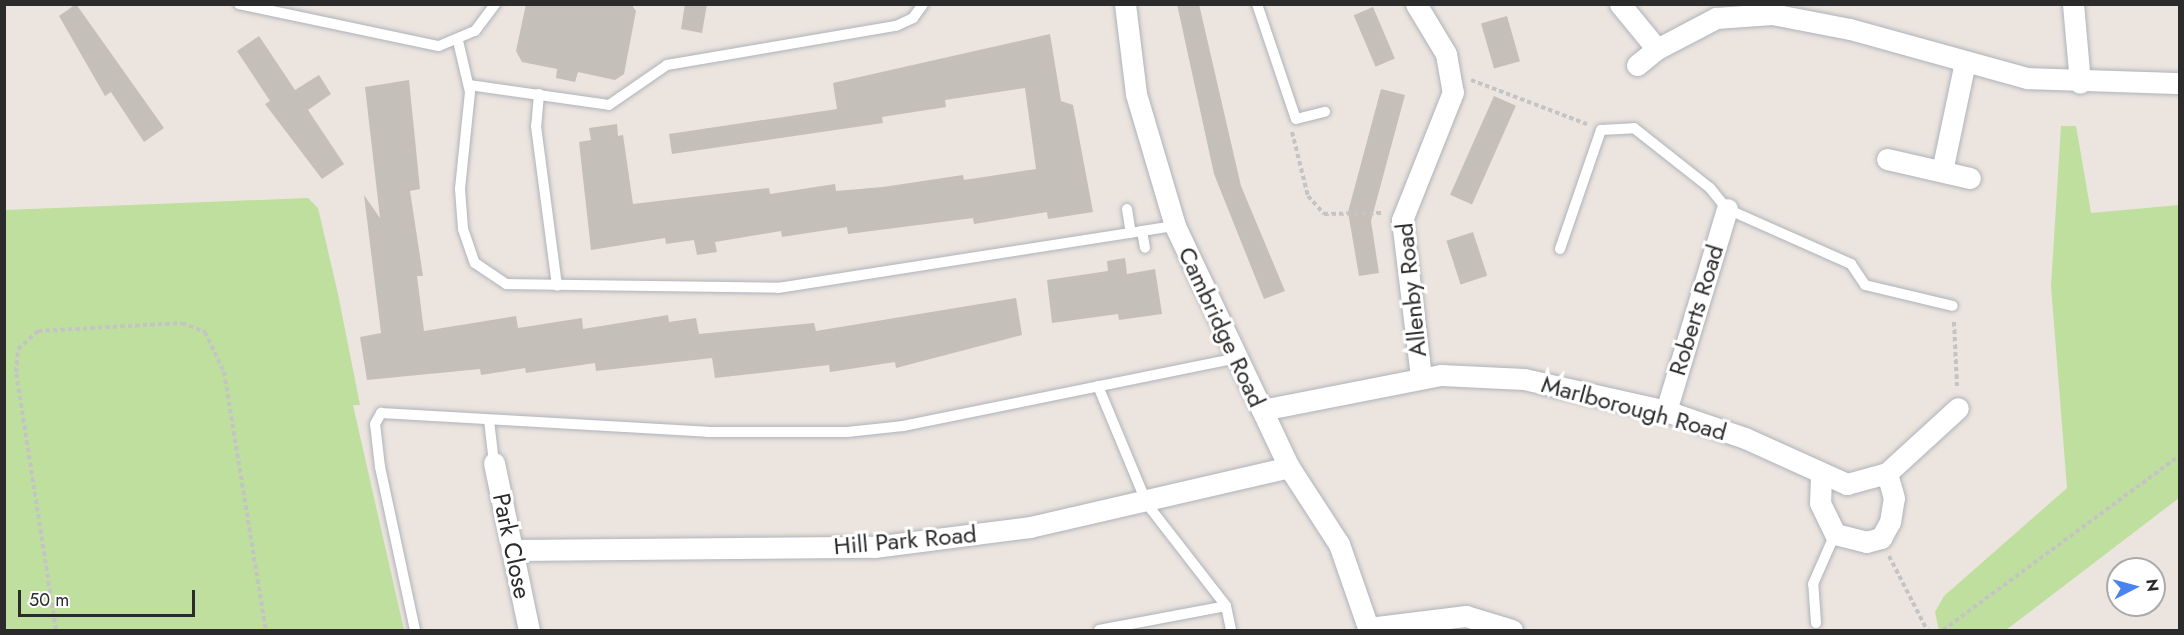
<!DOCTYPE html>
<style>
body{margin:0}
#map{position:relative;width:2184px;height:635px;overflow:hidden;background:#ece4de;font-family:Jost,sans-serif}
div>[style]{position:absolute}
.green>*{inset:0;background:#bfdf9e}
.building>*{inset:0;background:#c5bfb9;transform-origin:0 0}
.path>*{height:4px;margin-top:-2px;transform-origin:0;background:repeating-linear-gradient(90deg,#c4c4c4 0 4.5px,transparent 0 7.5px)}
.roads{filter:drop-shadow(0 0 2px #aeb3bb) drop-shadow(0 0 2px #aeb3bb)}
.service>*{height:10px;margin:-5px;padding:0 5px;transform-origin:5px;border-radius:5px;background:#fff}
.minor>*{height:21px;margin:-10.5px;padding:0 10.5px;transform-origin:10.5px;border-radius:10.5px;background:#fff}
span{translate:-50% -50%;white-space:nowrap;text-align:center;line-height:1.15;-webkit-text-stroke:6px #fff;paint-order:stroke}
.street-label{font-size:24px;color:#2b2b2b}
.frame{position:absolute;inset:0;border:6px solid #2b2b2b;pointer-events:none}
.north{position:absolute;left:2106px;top:557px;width:60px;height:60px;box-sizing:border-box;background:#fff;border:2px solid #aaa;border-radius:50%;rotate:84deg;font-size:16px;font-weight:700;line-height:24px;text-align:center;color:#2b2b2b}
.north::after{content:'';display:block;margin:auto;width:21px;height:27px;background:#4883ef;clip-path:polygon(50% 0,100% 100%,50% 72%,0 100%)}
.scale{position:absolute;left:18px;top:590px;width:177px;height:27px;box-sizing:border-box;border:3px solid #2b2b2b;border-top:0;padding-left:8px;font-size:18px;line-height:21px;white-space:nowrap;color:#2b2b2b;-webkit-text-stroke:4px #fff;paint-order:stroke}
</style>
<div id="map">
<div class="green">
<i style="clip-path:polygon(2061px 126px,2076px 126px,2091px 213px,2179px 205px,2179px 498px,2006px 630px,1939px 630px,1935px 612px,1944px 596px,2067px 488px,2051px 286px)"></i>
<i style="clip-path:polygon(308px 198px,318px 208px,338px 294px,360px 405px,353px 405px,404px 630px,5px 630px,5px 210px)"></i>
</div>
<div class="building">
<i style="clip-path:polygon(76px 4px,164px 128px,144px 142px,111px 92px,105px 96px,59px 16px)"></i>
<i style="clip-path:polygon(526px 4px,631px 4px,636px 11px,624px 74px,615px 80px,578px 72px,575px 82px,556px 78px,557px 69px,522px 62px,516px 51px)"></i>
<i style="clip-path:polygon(685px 4px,707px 4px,702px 33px,681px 29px)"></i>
<i style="clip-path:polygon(1177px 4px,1199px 4px,1241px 186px,1285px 291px,1264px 299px,1214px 174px)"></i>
<i style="left:1373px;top:7px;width:56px;height:21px;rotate:67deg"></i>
<i style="left:1507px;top:16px;width:47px;height:27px;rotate:74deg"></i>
<i style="clip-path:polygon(1050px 34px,1061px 101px,1073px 105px,1093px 212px,1048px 219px,1047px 212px,974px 224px,973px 218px,848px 234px,847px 227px,782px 237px,781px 231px,715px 242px,717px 252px,697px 255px,694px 240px,666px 244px,665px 238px,591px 250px,579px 142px,591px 140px,589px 128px,617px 124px,618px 136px,623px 135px,633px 204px,769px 188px,770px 194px,835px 184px,836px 191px,883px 187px,963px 175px,964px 180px,1036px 169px,1025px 88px,945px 100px,946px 107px,882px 117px,883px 123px,672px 154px,669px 134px,837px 109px,833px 83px)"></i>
<i style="clip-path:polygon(259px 36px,295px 90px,319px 75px,331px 94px,308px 110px,344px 164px,322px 179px,265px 104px,270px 101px,237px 51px)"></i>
<i style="clip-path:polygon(409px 80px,420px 189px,410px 191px,423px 276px,417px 276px,424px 331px,516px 316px,518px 328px,582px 318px,583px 329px,668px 315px,669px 322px,696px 318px,699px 334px,814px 323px,816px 331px,1016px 298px,1022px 335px,896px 368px,895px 362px,830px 372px,829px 365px,715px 378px,712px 358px,596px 371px,595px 363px,526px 373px,525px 368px,481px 375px,480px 369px,367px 380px,360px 337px,381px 333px,364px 195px,380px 218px,365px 87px)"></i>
<i style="clip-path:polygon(1381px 89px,1405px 95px,1371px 221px,1379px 273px,1359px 276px,1348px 212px)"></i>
<i style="left:1494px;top:96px;width:24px;height:108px;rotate:24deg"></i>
<i style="left:1473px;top:232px;width:46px;height:28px;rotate:72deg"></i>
<i style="clip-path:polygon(1125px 258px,1127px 274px,1155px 269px,1162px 314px,1119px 320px,1118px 314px,1052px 323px,1047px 280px,1108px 271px,1107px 261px)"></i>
</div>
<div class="path">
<i style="left:1471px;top:80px;width:124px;rotate:20.8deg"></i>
<i style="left:1292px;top:132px;width:66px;rotate:76deg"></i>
<i style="left:1308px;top:196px;width:24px;rotate:48deg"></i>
<i style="left:1324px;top:214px;width:57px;rotate:-1deg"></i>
<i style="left:1954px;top:322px;width:64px;rotate:87.3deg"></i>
<i style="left:1889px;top:556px;width:83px;rotate:62.8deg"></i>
<i style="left:56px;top:630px;width:261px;rotate:-98.8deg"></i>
<i style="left:16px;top:372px;width:23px;rotate:-85deg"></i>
<i style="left:18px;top:349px;width:27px;rotate:-42deg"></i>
<i style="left:38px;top:331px;width:144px;rotate:-3.2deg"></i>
<i style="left:182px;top:323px;width:25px;rotate:21deg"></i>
<i style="left:205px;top:332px;width:44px;rotate:64.6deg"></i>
<i style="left:224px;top:372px;width:261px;rotate:80.8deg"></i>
<i style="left:1943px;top:630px;width:295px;rotate:-36.4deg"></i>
</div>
<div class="roads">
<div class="service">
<i style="left:239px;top:4px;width:204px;rotate:11.9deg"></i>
<i style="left:439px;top:46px;width:39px;rotate:-23deg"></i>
<i style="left:475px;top:31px;width:34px;rotate:-53deg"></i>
<i style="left:1257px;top:4px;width:121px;rotate:71.3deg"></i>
<i style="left:1296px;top:119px;width:30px;rotate:-14deg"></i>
<i style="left:458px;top:41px;width:52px;rotate:76.8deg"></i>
<i style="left:470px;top:92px;width:98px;rotate:95.9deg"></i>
<i style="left:460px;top:189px;width:40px;rotate:85.7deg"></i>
<i style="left:463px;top:229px;width:36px;rotate:71deg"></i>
<i style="left:475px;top:263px;width:37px;rotate:34deg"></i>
<i style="left:506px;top:284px;width:272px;rotate:0.8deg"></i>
<i style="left:778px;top:288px;width:368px;rotate:-8.9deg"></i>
<i style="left:1142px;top:231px;width:17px;rotate:80deg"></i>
<i style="left:469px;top:85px;width:141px;rotate:8.1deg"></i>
<i style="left:609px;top:105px;width:70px;rotate:-34.6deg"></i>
<i style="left:667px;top:65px;width:232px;rotate:-9.7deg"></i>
<i style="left:896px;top:26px;width:19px;rotate:-25deg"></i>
<i style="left:913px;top:18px;width:17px;rotate:-54deg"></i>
<i style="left:539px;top:94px;width:32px;rotate:95deg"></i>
<i style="left:536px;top:126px;width:161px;rotate:82.5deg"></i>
<i style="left:1127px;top:209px;width:24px;rotate:81deg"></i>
<i style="left:1142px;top:231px;width:33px;rotate:-9deg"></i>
<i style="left:1560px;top:249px;width:126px;rotate:-71deg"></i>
<i style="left:1601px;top:130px;width:33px;rotate:-3deg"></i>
<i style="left:1634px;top:128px;width:97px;rotate:38.3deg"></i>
<i style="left:1710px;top:188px;width:27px;rotate:51deg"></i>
<i style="left:1727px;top:209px;width:136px;rotate:23.9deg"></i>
<i style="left:1851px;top:264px;width:25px;rotate:56deg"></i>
<i style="left:1865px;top:285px;width:90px;rotate:13.4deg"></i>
<i style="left:1098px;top:386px;width:128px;rotate:67.4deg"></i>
<i style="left:1147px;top:504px;width:129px;rotate:52.2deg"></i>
<i style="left:1226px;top:606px;width:25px;rotate:78deg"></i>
<i style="left:489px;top:420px;width:43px;rotate:83.4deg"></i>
<i style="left:1816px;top:623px;width:39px;rotate:-94deg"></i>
<i style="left:1813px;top:584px;width:55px;rotate:-66.3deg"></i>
<i style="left:415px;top:630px;width:167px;rotate:-102.1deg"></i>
<i style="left:380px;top:467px;width:43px;rotate:-96.6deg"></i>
<i style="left:375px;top:424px;width:13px;rotate:-61deg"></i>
<i style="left:381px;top:413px;width:327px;rotate:3.3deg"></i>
<i style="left:707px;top:432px;width:140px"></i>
<i style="left:847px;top:432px;width:56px;rotate:-6.1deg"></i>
<i style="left:903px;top:426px;width:342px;rotate:-11.5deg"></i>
<i style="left:1099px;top:630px;width:129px;rotate:-10.7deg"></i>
</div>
<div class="minor">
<i style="left:1125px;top:4px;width:91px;rotate:83deg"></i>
<i style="left:1136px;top:94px;width:138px;rotate:73.5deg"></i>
<i style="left:1175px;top:226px;width:267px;rotate:64.7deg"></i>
<i style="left:1289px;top:467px;width:92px;rotate:57deg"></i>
<i style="left:1339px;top:544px;width:91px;rotate:70.8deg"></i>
<i style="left:1416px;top:4px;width:58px;rotate:59deg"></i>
<i style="left:1446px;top:54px;width:39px;rotate:80deg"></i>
<i style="left:1453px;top:92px;width:138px;rotate:111.7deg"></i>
<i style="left:1402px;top:220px;width:159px;rotate:83.1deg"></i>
<i style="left:1620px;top:4px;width:58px;rotate:50.6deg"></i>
<i style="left:1657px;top:49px;width:67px;rotate:-27.7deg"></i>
<i style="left:1716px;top:18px;width:56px;rotate:-4.1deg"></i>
<i style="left:1772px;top:14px;width:79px;rotate:10.9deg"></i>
<i style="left:1850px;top:29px;width:184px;rotate:15.5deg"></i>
<i style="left:2027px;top:78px;width:153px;rotate:1.9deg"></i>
<i style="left:2073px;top:4px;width:79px;rotate:84.9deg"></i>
<i style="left:1637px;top:65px;width:26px;rotate:-39deg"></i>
<i style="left:1887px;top:159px;width:85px;rotate:12.9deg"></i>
<i style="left:1942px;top:171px;width:111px;rotate:-78.1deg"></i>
<i style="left:1262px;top:410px;width:182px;rotate:-11.1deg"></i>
<i style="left:1441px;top:375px;width:83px;rotate:2.8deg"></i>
<i style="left:1524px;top:379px;width:146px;rotate:12.7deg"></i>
<i style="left:1666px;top:411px;width:83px;rotate:18.9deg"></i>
<i style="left:1745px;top:438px;width:112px;rotate:24.3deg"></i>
<i style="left:1847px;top:484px;width:41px;rotate:-15.4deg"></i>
<i style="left:1887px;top:473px;width:96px;rotate:-42.5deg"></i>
<i style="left:1666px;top:411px;width:211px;rotate:-73.2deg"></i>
<i style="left:494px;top:463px;width:171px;rotate:78.2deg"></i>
<i style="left:1821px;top:476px;width:27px;rotate:92deg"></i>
<i style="left:1820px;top:503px;width:34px;rotate:64deg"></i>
<i style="left:1835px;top:534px;width:32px;rotate:14deg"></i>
<i style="left:1866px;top:542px;width:16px;rotate:-15deg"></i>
<i style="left:1881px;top:538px;width:18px;rotate:-61deg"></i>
<i style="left:1890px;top:522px;width:24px;rotate:-81deg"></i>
<i style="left:1894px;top:498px;width:26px;rotate:-106deg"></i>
<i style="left:514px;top:550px;width:360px;rotate:-0.5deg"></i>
<i style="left:874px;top:547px;width:157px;rotate:-7.3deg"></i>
<i style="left:1030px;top:527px;width:266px;rotate:-13deg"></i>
<i style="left:1369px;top:628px;width:98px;rotate:-7.1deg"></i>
<i style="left:1466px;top:616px;width:48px;rotate:16.9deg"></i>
</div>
</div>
<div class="street-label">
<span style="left:1411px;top:290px;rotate:-96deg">Allenby Road</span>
<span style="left:1696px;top:310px;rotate:-73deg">Roberts Road</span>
<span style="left:1222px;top:327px;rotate:65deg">Cambridge Road</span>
<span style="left:1634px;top:408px;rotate:15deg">Marlborough Road</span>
<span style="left:905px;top:540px;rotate:-5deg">Hill Park Road</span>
<span style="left:512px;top:546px;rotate:78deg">Park Close</span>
</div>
<div class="frame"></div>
<div class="north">N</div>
<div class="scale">50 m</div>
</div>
